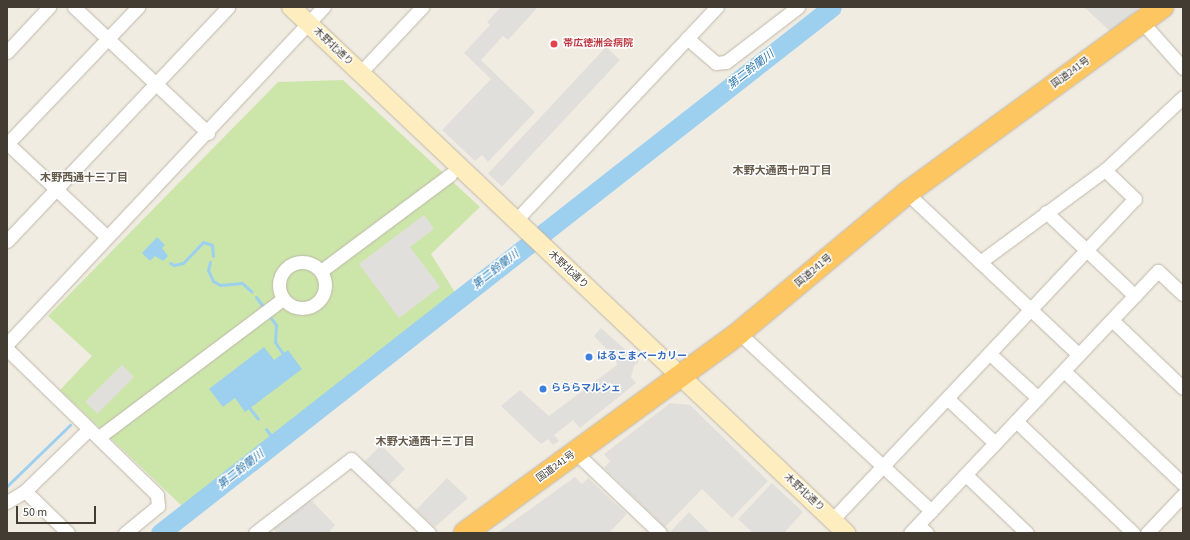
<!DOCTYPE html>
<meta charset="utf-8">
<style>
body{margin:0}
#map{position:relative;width:1190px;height:540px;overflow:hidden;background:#f1ece2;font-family:"Source Sans 3","Noto Sans JP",sans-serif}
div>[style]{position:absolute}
.green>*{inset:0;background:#cce6aa}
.parking>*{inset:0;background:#e1dfdb;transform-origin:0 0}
.water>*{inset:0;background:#9dcfef}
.stream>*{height:3px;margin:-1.5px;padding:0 1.5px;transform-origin:1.5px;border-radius:1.5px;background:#9dcfef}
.river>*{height:19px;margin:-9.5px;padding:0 9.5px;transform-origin:9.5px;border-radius:9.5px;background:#9dcfef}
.roads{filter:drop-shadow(0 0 1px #bfb7a8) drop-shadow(0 0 1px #bfb7a8)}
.street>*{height:13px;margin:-6.5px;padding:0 6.5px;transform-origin:6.5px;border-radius:6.5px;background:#fff}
.street>.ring{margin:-6.5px;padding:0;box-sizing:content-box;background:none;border:13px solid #fff;border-radius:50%}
.secondary>*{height:18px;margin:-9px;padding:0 9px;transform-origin:9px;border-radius:9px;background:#feeebf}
.highway>*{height:22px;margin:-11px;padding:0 11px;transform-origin:11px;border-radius:11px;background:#fdc661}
.dots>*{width:11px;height:11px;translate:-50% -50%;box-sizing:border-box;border:2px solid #fff;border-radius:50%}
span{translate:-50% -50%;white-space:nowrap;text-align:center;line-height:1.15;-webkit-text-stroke:3px #fff;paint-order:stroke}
.health-label{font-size:10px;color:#be3a42;font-weight:700}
.left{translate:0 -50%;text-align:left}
.street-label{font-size:10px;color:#423c33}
.shop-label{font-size:10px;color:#366cbe;font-weight:700}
.water-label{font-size:11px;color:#2e79ad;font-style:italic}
.neighbourhood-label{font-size:11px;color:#655a4a;font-weight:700}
.frame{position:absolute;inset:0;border:8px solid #423c33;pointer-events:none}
.scale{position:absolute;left:16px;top:506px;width:80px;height:18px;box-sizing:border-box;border:2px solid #423c33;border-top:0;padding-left:5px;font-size:12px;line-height:14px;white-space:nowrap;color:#423c33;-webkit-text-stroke:3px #fff;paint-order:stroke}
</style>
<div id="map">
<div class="green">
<i style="clip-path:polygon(343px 80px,480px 207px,431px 254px,456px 294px,183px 507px,60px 390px,92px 356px,48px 316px,278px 82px)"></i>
</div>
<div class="parking">
<i style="clip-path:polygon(501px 7px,538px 7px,508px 40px,503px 36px,481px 60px,535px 112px,488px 162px,482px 155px,475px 161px,442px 130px,491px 79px,464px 53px,490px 25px,487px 22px)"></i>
<i style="clip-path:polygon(1084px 7px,1137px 7px,1138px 9px,1111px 32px)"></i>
<i style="left:606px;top:47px;width:19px;height:173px;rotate:43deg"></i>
<i style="clip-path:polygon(424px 215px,434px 229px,410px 247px,440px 287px,399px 318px,359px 264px)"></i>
<i style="clip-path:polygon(601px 328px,639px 362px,634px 366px,631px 377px,636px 383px,580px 428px,573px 420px,554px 435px,559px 441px,553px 445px,548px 439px,541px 444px,501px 406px,520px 390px,549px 416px,617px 365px,616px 359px,594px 336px)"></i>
<i style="left:122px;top:365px;width:17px;height:52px;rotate:45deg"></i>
<i style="clip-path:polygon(670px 403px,690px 405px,768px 481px,732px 518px,702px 489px,665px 527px,604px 468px,610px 461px,604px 454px)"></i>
<i style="left:381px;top:445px;width:34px;height:24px;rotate:45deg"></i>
<i style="clip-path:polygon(575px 477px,582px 484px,588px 478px,627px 514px,609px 533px,497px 533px)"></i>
<i style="clip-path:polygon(447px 478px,468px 498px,435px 527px,416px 510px)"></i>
<i style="clip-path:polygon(772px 483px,803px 512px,784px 533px,753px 533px,738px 519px)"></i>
<i style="clip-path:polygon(311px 500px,335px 525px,330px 531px,332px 533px,277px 533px,272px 528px)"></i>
<i style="clip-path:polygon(689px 512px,710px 533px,670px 532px)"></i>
</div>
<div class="water">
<i style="clip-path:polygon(157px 237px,165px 245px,162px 248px,168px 256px,163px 261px,155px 256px,150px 261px,142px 253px)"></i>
<i style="clip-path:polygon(264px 347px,274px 360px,288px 350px,302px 369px,245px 412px,235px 398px,223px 407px,209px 389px)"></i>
</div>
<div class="stream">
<i style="left:210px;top:262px;width:8px;rotate:104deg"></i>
<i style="left:208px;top:270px;width:12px;rotate:66deg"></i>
<i style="left:213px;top:281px;width:8px;rotate:30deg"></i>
<i style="left:220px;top:285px;width:22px;rotate:-5deg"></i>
<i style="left:242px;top:283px;width:13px;rotate:42deg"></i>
<i style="left:170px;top:263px;width:4px;rotate:27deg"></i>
<i style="left:174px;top:265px;width:9px;rotate:-13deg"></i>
<i style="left:183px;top:263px;width:29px;rotate:-46deg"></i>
<i style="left:203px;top:242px;width:9px;rotate:18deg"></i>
<i style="left:212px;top:245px;width:11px;rotate:85deg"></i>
<i style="left:256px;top:297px;width:10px;rotate:53deg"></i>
<i style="left:271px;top:318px;width:9px;rotate:54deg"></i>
<i style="left:276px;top:325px;width:17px;rotate:93deg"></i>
<i style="left:275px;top:342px;width:18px;rotate:56deg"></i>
<i style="left:248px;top:406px;width:16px;rotate:52deg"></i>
<i style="left:266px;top:429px;width:17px;rotate:54deg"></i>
<i style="left:7px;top:486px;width:88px;rotate:-44.1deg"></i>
</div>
<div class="river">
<i style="left:160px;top:533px;width:853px;rotate:-38.05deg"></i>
</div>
<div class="roads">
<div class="street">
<i style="left:74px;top:7px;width:184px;rotate:43.2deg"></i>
<i style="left:1142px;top:22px;width:62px;rotate:48.3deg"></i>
<i style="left:687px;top:38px;width:38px;rotate:41deg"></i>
<i style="left:716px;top:63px;width:10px;rotate:-6deg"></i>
<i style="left:726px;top:62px;width:91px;rotate:-37.4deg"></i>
<i style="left:7px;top:52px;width:62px;rotate:-47deg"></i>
<i style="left:360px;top:73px;width:91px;rotate:-46.8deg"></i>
<i style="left:7px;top:143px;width:137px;rotate:43.2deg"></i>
<i style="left:7px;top:144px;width:190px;rotate:-46.3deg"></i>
<i style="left:907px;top:193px;width:236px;rotate:43.3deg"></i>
<i style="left:1046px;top:212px;width:122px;rotate:43.3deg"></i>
<i style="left:516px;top:220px;width:293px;rotate:-46.7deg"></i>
<i style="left:7px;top:241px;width:322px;rotate:-46.6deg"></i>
<i class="ring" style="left:279px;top:262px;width:33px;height:33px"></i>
<i style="left:980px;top:262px;width:155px;rotate:-36.4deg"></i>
<i style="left:1105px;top:170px;width:107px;rotate:-43.1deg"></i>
<i style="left:321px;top:271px;width:161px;rotate:-36.7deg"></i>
<i style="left:1112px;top:320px;width:98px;rotate:43.8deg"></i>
<i style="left:739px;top:333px;width:262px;rotate:42.8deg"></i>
<i style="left:7px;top:344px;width:463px;rotate:-46.8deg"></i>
<i style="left:7px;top:349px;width:209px;rotate:44.2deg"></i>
<i style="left:157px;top:495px;width:11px;rotate:85deg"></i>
<i style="left:158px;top:506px;width:43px;rotate:140.7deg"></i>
<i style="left:990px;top:354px;width:65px;rotate:42.5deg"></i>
<i style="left:1064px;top:371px;width:164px;rotate:43.5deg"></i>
<i style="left:948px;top:399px;width:64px;rotate:43.1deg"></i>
<i style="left:1016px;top:421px;width:162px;rotate:43.7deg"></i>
<i style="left:103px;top:434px;width:225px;rotate:-36.9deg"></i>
<i style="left:576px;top:453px;width:116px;rotate:43.6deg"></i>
<i style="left:966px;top:475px;width:84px;rotate:43.6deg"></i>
<i style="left:25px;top:491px;width:60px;rotate:44.3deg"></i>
<i style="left:7px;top:502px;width:21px;rotate:-31deg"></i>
<i style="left:25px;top:491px;width:88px;rotate:-44.1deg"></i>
<i style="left:832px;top:520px;width:441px;rotate:-46.7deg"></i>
<i style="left:1135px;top:199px;width:42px;rotate:-136deg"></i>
<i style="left:918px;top:525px;width:12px;rotate:42deg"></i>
<i style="left:255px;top:533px;width:121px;rotate:-37.6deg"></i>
<i style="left:351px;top:459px;width:108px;rotate:43.5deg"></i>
<i style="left:910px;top:533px;width:361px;rotate:-46.6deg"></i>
<i style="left:1158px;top:271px;width:34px;rotate:43deg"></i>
<i style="left:1147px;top:533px;width:52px;rotate:-46.5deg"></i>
</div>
<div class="secondary">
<i style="left:291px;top:7px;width:765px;rotate:43.46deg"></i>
</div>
<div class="highway">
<i style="left:465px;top:533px;width:339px;rotate:-36.1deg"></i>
<i style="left:739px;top:333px;width:219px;rotate:-39.8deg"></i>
<i style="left:907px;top:193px;width:316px;rotate:-36.1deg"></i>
</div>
</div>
<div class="dots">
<i style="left:554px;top:44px;background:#e0444e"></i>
<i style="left:589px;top:357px;background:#3f7fe0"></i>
<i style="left:543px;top:389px;background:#3f7fe0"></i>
</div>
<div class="health-label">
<span class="left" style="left:563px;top:44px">帯広徳洲会病院</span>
</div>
<div class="street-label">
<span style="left:333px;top:47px;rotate:44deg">木野北通り</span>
<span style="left:1071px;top:73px;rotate:-36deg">国道241号</span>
<span style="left:568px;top:270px;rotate:43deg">木野北通り</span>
<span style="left:814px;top:271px;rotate:-40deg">国道241号</span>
<span style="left:556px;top:467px;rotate:-36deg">国道241号</span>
<span style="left:804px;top:493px;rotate:43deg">木野北通り</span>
</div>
<div class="shop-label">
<span class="left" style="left:597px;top:357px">はるこまベーカリー</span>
<span class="left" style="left:551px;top:389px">らららマルシェ</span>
</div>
<div class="water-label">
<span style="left:751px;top:70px;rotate:-38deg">第二鈴蘭川</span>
<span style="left:496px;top:270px;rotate:-38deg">第二鈴蘭川</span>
<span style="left:241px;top:470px;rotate:-38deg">第二鈴蘭川</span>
</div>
<div class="neighbourhood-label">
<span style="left:782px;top:171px">木野大通西十四丁目</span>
<span style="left:84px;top:178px">木野西通十三丁目</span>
<span style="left:425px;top:442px">木野大通西十三丁目</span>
</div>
<div class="frame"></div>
<div class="scale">50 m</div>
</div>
